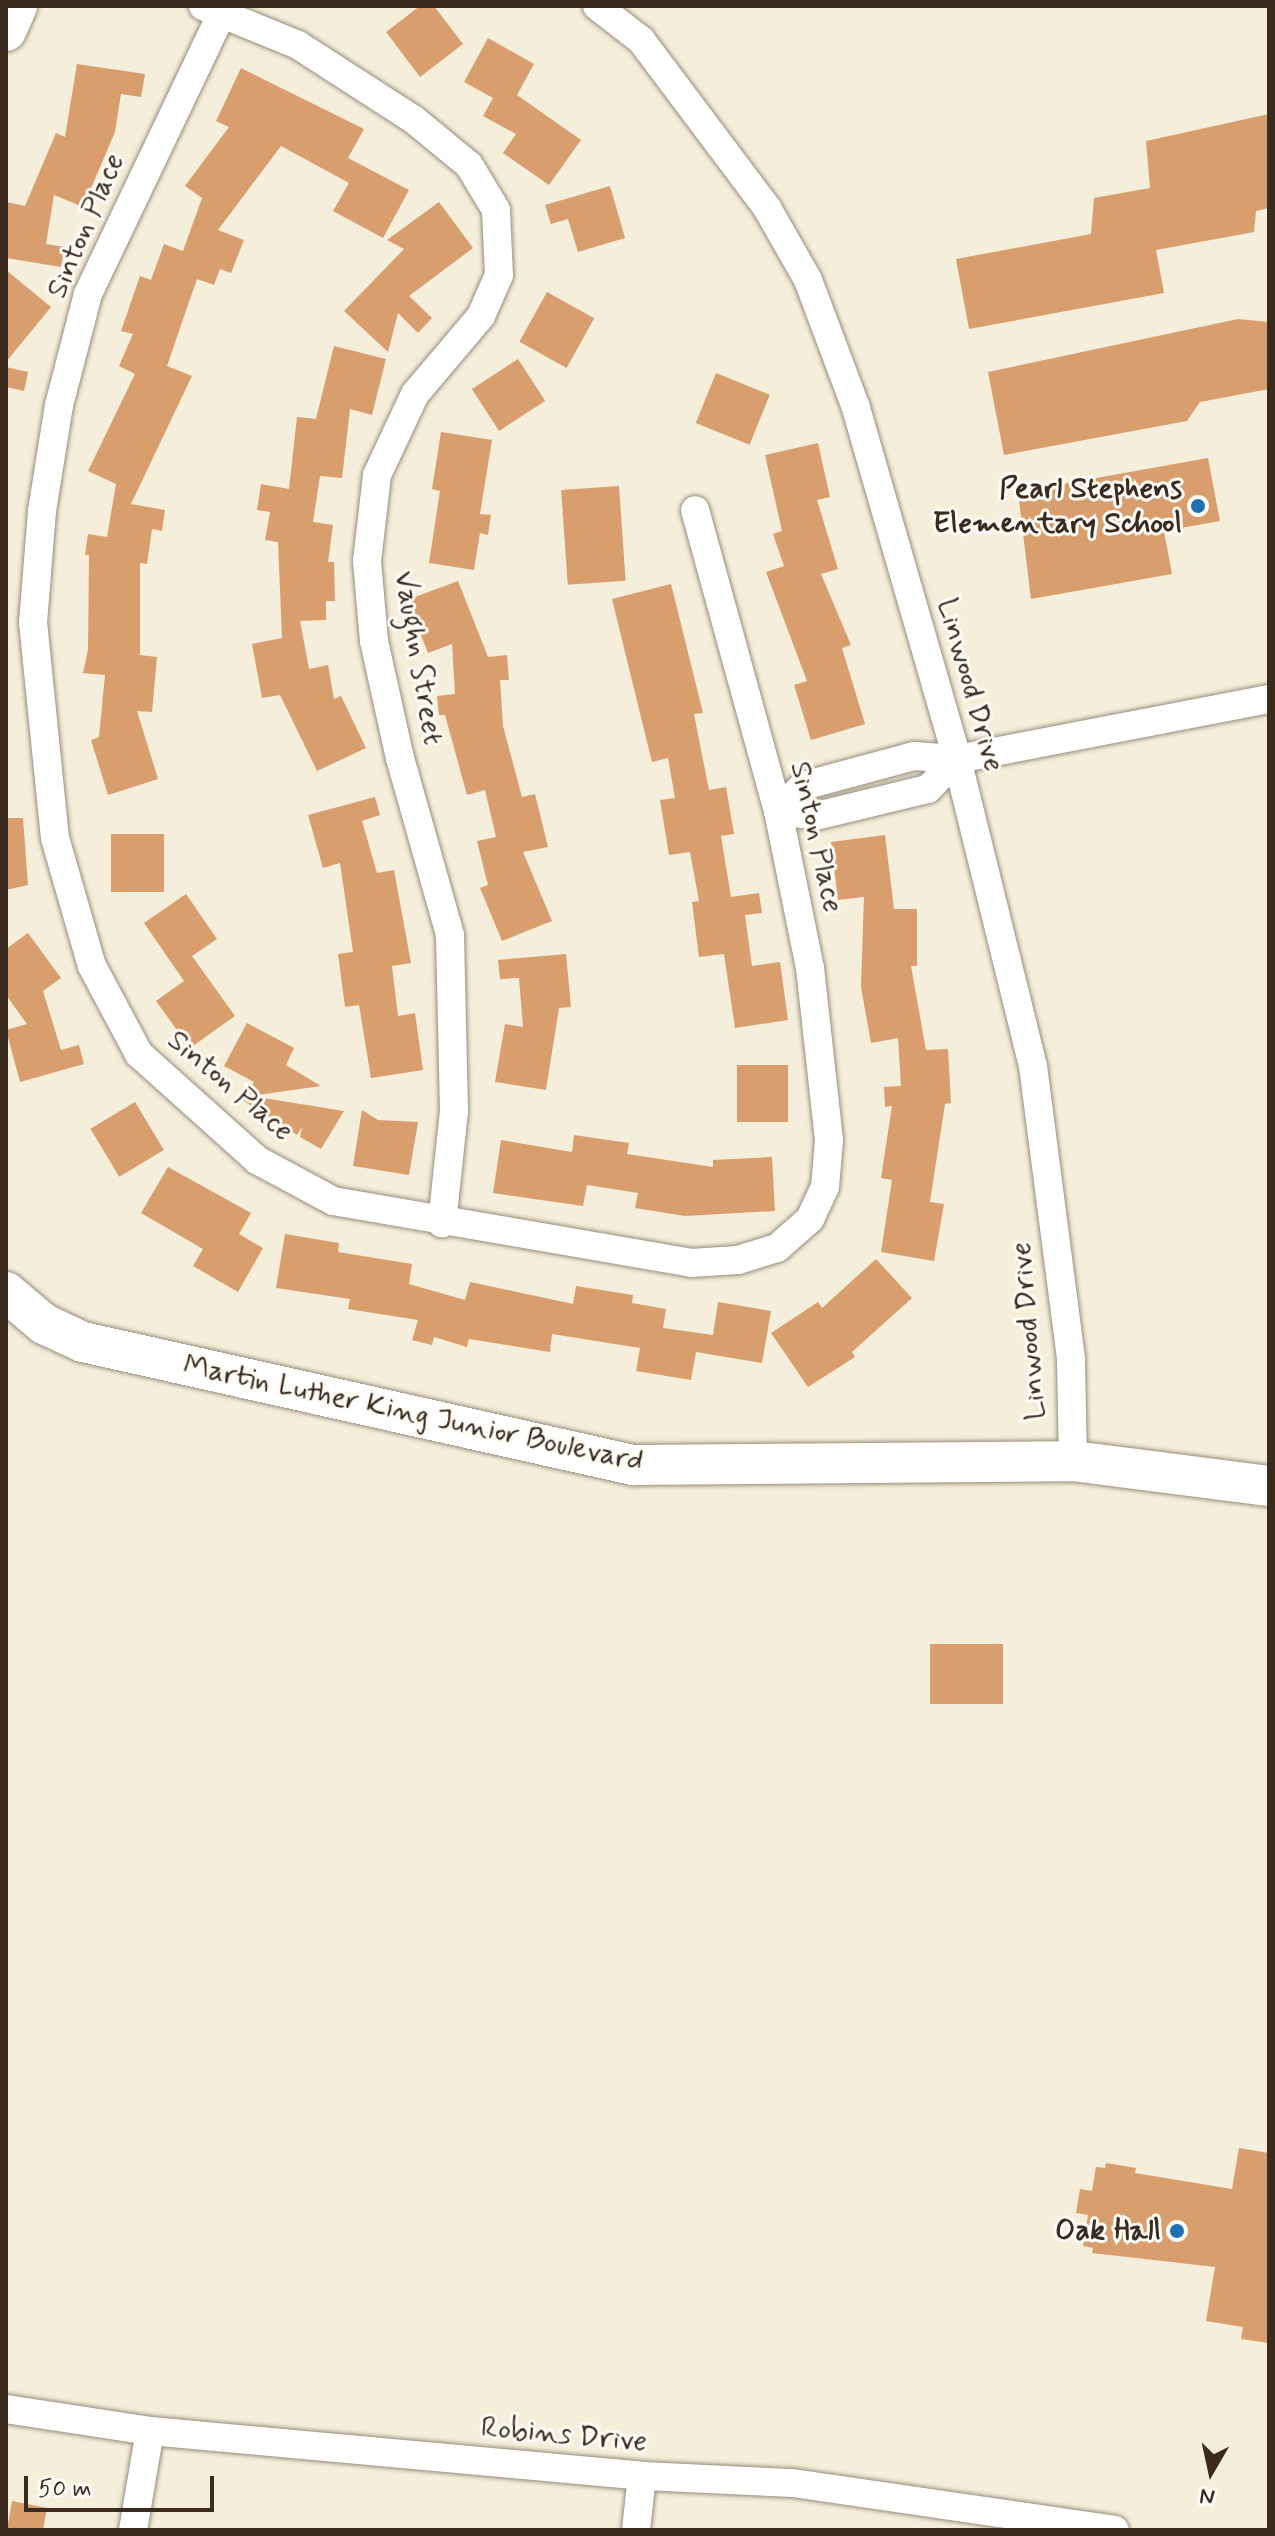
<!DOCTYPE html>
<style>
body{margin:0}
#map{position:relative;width:1275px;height:2536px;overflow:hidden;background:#f4eedb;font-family:Mynerve,sans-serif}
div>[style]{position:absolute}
.building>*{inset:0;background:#d89e6e;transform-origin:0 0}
.roads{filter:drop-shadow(0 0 2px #988c7c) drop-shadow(0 0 2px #988c7c)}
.street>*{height:28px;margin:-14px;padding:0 14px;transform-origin:14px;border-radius:14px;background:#fff}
.secondary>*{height:40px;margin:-20px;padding:0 20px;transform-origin:20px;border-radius:20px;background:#fff}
.dots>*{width:22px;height:22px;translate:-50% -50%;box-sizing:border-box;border:4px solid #fdfcf7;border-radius:50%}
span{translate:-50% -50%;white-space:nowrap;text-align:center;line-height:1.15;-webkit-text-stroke:6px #fdfcf7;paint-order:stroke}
.street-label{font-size:30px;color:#3b2a1e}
.poi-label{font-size:30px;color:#3b2a1e;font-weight:700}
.right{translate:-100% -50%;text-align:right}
.frame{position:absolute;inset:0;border:8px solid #3b2a1e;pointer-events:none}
.north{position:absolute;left:1171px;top:2432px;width:80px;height:80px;-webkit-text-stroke:6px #fdfcf7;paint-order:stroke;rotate:189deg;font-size:22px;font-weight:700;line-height:32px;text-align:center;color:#3b2a1e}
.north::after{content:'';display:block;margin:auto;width:28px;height:36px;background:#3b2a1e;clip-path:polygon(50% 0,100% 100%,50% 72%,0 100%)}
.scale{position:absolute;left:24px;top:2476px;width:190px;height:36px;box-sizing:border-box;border:4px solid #3b2a1e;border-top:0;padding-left:10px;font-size:24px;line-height:28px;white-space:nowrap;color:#3b2a1e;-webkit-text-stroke:6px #fdfcf7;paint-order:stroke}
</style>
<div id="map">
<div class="building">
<i style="clip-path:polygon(420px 6px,434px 6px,463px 44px,420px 77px,386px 32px)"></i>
<i style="clip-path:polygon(488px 38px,534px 64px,517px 95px,581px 140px,549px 185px,503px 153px,516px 134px,483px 116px,493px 98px,464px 82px)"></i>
<i style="clip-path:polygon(77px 64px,145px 74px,141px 97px,121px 94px,115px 132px,83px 207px,54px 195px,46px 244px,65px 247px,61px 267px,6px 258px,6px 202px,25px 206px,56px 133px,65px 137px)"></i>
<i style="clip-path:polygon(241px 68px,364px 129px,348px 158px,409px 190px,383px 238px,333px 211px,349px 183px,281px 146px,218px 230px,244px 240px,231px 273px,220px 269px,214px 285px,197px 279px,167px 366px,192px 376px,131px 504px,165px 510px,162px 531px,152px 529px,147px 564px,140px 563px,140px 655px,157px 657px,152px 712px,137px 711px,158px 779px,108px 795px,91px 740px,99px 737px,105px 675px,83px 673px,88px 650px,89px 555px,85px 555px,88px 534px,107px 537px,116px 484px,88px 471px,135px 374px,119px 366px,133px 334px,121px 331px,140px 276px,151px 280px,164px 244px,183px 251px,202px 198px,185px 186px,229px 127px,216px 121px)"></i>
<i style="clip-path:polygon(1269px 114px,1269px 208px,1256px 211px,1254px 232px,1156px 250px,1164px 293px,969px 329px,956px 259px,1091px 234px,1094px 198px,1150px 188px,1146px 141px)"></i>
<i style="clip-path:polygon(610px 186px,625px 238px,578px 252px,568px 219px,551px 224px,545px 205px)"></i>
<i style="clip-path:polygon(439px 202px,473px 248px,409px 296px,432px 318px,418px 333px,398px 313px,388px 352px,344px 311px,404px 249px,387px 240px)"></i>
<i style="clip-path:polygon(6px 270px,51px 307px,6px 362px)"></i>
<i style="left:547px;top:292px;width:54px;height:57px;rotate:29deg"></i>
<i style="clip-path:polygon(1238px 319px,1269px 322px,1269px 389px,1200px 402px,1187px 421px,1004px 455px,988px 372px)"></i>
<i style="clip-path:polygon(334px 346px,386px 359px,372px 415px,350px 409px,342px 478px,320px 476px,313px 522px,333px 525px,328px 562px,334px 562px,335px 601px,326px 601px,326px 620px,300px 621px,309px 669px,328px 665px,334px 699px,341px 696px,366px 748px,317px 771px,280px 695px,262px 698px,252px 644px,282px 638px,278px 542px,265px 540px,270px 512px,257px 510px,261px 484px,289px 489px,297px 417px,316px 419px)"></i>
<i style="left:518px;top:359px;width:50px;height:55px;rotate:57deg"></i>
<i style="clip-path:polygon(6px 367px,28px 372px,24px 391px,6px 387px)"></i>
<i style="left:716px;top:373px;width:58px;height:54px;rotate:22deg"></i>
<i style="clip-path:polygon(441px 432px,492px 440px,480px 514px,491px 515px,488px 535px,480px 533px,474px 570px,429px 563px,440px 491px,432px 489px)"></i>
<i style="clip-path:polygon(818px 443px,830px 497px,817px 500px,838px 569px,821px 574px,851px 645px,842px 648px,865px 724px,811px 740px,794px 685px,807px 681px,766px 572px,784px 566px,773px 534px,782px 531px,765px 455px)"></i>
<i style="clip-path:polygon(1208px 458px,1220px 521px,1164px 531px,1172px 574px,1031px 599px,1018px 492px)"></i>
<i style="left:619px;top:486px;width:95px;height:58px;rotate:86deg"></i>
<i style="clip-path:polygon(458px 581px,488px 657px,507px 655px,509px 680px,500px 680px,503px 726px,522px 797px,535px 794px,548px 847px,523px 852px,552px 921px,502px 941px,480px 888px,488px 885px,477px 841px,496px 837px,485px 790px,467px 795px,445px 715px,439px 715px,437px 696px,455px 694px,452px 644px,428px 653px,407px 600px)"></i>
<i style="clip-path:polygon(671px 584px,703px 713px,694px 714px,709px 790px,726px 787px,734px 834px,721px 836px,731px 897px,759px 893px,762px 913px,745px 915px,752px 966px,780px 962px,788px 1020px,735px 1028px,724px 954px,699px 957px,692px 902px,699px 901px,690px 852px,669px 855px,660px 800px,675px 798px,668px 758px,652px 762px,612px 599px)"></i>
<i style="clip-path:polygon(375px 797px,380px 815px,362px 821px,377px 873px,394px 870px,411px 963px,392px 966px,398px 1016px,415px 1013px,423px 1070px,371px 1078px,359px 1005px,345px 1007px,338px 954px,353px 952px,340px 863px,323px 868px,308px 815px)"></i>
<i style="clip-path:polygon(6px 818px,23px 818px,28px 885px,6px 890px)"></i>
<i style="left:111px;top:834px;width:53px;height:58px"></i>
<i style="clip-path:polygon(885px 835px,894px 909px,917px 909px,917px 966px,911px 966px,926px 1050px,948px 1049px,951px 1103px,945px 1104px,930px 1202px,944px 1204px,934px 1261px,881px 1252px,892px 1180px,881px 1178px,892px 1106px,885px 1107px,884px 1087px,901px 1086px,898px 1038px,871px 1043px,861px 987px,864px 897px,838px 900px,831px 842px)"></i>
<i style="clip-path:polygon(186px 894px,217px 939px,192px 956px,235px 1016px,190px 1048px,156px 1001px,184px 981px,144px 923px)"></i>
<i style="clip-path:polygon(28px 933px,61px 978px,43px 991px,61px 1050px,79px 1045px,84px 1064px,20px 1082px,6px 1030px,27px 1024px,6px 995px,6px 949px)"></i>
<i style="clip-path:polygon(566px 954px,571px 1007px,559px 1008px,546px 1090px,495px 1082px,505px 1024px,523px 1027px,519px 978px,500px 979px,498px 960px)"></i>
<i style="clip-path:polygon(247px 1023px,294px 1048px,286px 1065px,321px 1086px,251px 1096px,344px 1111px,321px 1149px,300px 1137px,302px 1127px,297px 1135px,239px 1098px,247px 1095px,254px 1082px,224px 1066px)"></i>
<i style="left:737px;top:1065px;width:51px;height:57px"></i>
<i style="left:135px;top:1102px;width:56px;height:52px;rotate:59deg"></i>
<i style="clip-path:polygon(362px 1110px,378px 1120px,418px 1122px,409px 1175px,353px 1166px)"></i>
<i style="clip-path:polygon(574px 1135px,629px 1143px,627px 1154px,713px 1167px,713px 1160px,772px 1157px,775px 1211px,685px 1216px,635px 1208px,638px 1193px,587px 1185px,583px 1206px,493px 1193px,501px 1140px,572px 1152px)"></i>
<i style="clip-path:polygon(168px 1167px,251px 1213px,239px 1234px,263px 1248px,238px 1292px,193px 1266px,203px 1249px,141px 1213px)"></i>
<i style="clip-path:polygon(285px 1234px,339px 1243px,338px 1252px,412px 1264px,409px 1284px,465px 1300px,470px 1282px,573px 1304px,576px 1286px,633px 1295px,632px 1303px,666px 1309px,663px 1328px,713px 1335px,718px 1302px,771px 1311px,762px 1363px,696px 1352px,691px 1380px,636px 1371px,640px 1348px,552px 1334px,550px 1352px,469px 1339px,467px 1347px,434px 1337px,432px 1345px,412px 1340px,418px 1320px,348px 1309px,350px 1299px,276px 1288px)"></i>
<i style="clip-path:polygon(876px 1259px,912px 1298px,852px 1352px,855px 1357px,808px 1387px,771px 1333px,818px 1302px,822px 1308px)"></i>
<i style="left:930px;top:1644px;width:73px;height:60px"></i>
<i style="clip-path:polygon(1239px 2148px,1269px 2153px,1269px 2343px,1241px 2339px,1243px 2327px,1206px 2321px,1215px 2267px,1092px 2253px,1093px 2248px,1083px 2246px,1088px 2215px,1076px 2213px,1080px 2189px,1092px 2191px,1096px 2167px,1105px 2168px,1106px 2163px,1136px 2168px,1135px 2173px,1232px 2189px)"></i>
<i style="clip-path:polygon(12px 2501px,47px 2508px,43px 2530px,7px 2530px)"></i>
</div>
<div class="roads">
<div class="street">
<i style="left:203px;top:6px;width:103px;rotate:22.3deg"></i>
<i style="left:298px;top:45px;width:137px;rotate:32.8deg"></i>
<i style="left:413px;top:119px;width:72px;rotate:39.4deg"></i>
<i style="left:469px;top:165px;width:52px;rotate:59deg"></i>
<i style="left:496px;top:210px;width:65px;rotate:87.4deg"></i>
<i style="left:499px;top:275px;width:45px;rotate:113.7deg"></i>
<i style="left:481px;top:316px;width:102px;rotate:130.2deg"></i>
<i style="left:415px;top:394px;width:89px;rotate:115.1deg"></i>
<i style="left:377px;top:475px;width:87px;rotate:96.6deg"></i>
<i style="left:367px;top:561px;width:80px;rotate:85deg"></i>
<i style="left:374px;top:641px;width:120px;rotate:77.5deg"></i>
<i style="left:400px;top:758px;width:184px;rotate:74.2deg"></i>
<i style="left:450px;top:935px;width:176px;rotate:88.7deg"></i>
<i style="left:454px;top:1111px;width:113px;rotate:96.1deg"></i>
<i style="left:597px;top:6px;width:56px;rotate:37.7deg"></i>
<i style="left:641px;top:40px;width:210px;rotate:53.1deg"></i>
<i style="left:767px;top:208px;width:83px;rotate:60.3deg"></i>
<i style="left:808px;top:280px;width:137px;rotate:69.4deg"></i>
<i style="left:856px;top:408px;width:365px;rotate:73.9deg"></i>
<i style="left:957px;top:759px;width:316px;rotate:76.1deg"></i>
<i style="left:1033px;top:1066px;width:296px;rotate:82.6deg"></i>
<i style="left:1071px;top:1360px;width:101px;rotate:88.9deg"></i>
<i style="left:222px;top:13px;width:311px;rotate:115.5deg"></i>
<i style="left:88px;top:294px;width:115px;rotate:104.6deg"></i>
<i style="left:59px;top:405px;width:107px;rotate:99.1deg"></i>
<i style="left:42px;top:511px;width:111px;rotate:94.6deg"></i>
<i style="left:33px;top:622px;width:217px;rotate:84.2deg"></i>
<i style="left:55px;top:838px;width:133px;rotate:73.9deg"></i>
<i style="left:92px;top:966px;width:100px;rotate:61.9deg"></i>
<i style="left:139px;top:1054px;width:159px;rotate:41.9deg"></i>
<i style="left:257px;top:1160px;width:86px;rotate:28.3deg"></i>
<i style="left:333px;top:1201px;width:363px;rotate:9.8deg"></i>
<i style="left:691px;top:1263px;width:47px;rotate:-3.7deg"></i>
<i style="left:738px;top:1260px;width:41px;rotate:-17.1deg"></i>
<i style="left:777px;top:1248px;width:44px;rotate:-41.3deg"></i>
<i style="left:810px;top:1219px;width:35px;rotate:-65deg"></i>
<i style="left:825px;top:1187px;width:47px;rotate:-85.1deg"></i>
<i style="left:829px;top:1140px;width:173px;rotate:-96.3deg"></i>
<i style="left:810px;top:968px;width:160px;rotate:-101.5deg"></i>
<i style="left:778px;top:811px;width:312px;rotate:-105.4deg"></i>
<i style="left:778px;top:811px;width:35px;rotate:-45deg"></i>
<i style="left:803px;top:786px;width:115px;rotate:-15.1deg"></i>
<i style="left:914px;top:756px;width:43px;rotate:4deg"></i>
<i style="left:957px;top:759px;width:318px;rotate:-10.9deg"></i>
<i style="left:778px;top:811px;width:38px;rotate:7deg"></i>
<i style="left:816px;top:816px;width:115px;rotate:-13.6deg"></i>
<i style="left:928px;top:789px;width:42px;rotate:-46deg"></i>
<i style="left:6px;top:2409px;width:146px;rotate:8.7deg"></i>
<i style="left:150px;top:2431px;width:494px;rotate:5.2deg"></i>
<i style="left:642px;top:2476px;width:151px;rotate:2.7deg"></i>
<i style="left:793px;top:2483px;width:325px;rotate:8.3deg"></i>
<i style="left:133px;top:2530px;width:100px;rotate:-80.3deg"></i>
<i style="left:636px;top:2530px;width:54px;rotate:-83.7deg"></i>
</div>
<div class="secondary">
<i style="left:6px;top:31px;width:27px;rotate:-66deg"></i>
<i style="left:6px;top:1292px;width:50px;rotate:40.1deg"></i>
<i style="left:44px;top:1324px;width:43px;rotate:24.8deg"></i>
<i style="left:83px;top:1342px;width:564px;rotate:12.61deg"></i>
<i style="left:633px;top:1465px;width:440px;rotate:-0.5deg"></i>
<i style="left:1073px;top:1461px;width:198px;rotate:7.3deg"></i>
</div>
</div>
<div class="dots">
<i style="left:1198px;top:506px;background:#1f6fb2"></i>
<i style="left:1177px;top:2231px;background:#1f6fb2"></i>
</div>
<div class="street-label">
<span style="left:86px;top:226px;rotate:-67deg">Sinton Place</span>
<span style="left:418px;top:658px;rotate:80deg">Vaughn Street</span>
<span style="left:970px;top:685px;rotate:74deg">Linwood Drive</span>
<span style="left:816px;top:837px;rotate:77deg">Sinton Place</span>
<span style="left:230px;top:1086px;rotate:40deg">Sinton Place</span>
<span style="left:1029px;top:1331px;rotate:-95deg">Linwood Drive</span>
<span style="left:413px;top:1414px;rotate:12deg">Martin Luther King Junior Boulevard</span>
<span style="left:564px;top:2435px;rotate:5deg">Robins Drive</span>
</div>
<div class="poi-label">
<span class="right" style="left:1182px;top:506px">Pearl Stephens<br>Elementary School</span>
<span class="right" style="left:1161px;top:2231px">Oak Hall</span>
</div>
<div class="frame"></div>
<div class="north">N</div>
<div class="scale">50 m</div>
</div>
